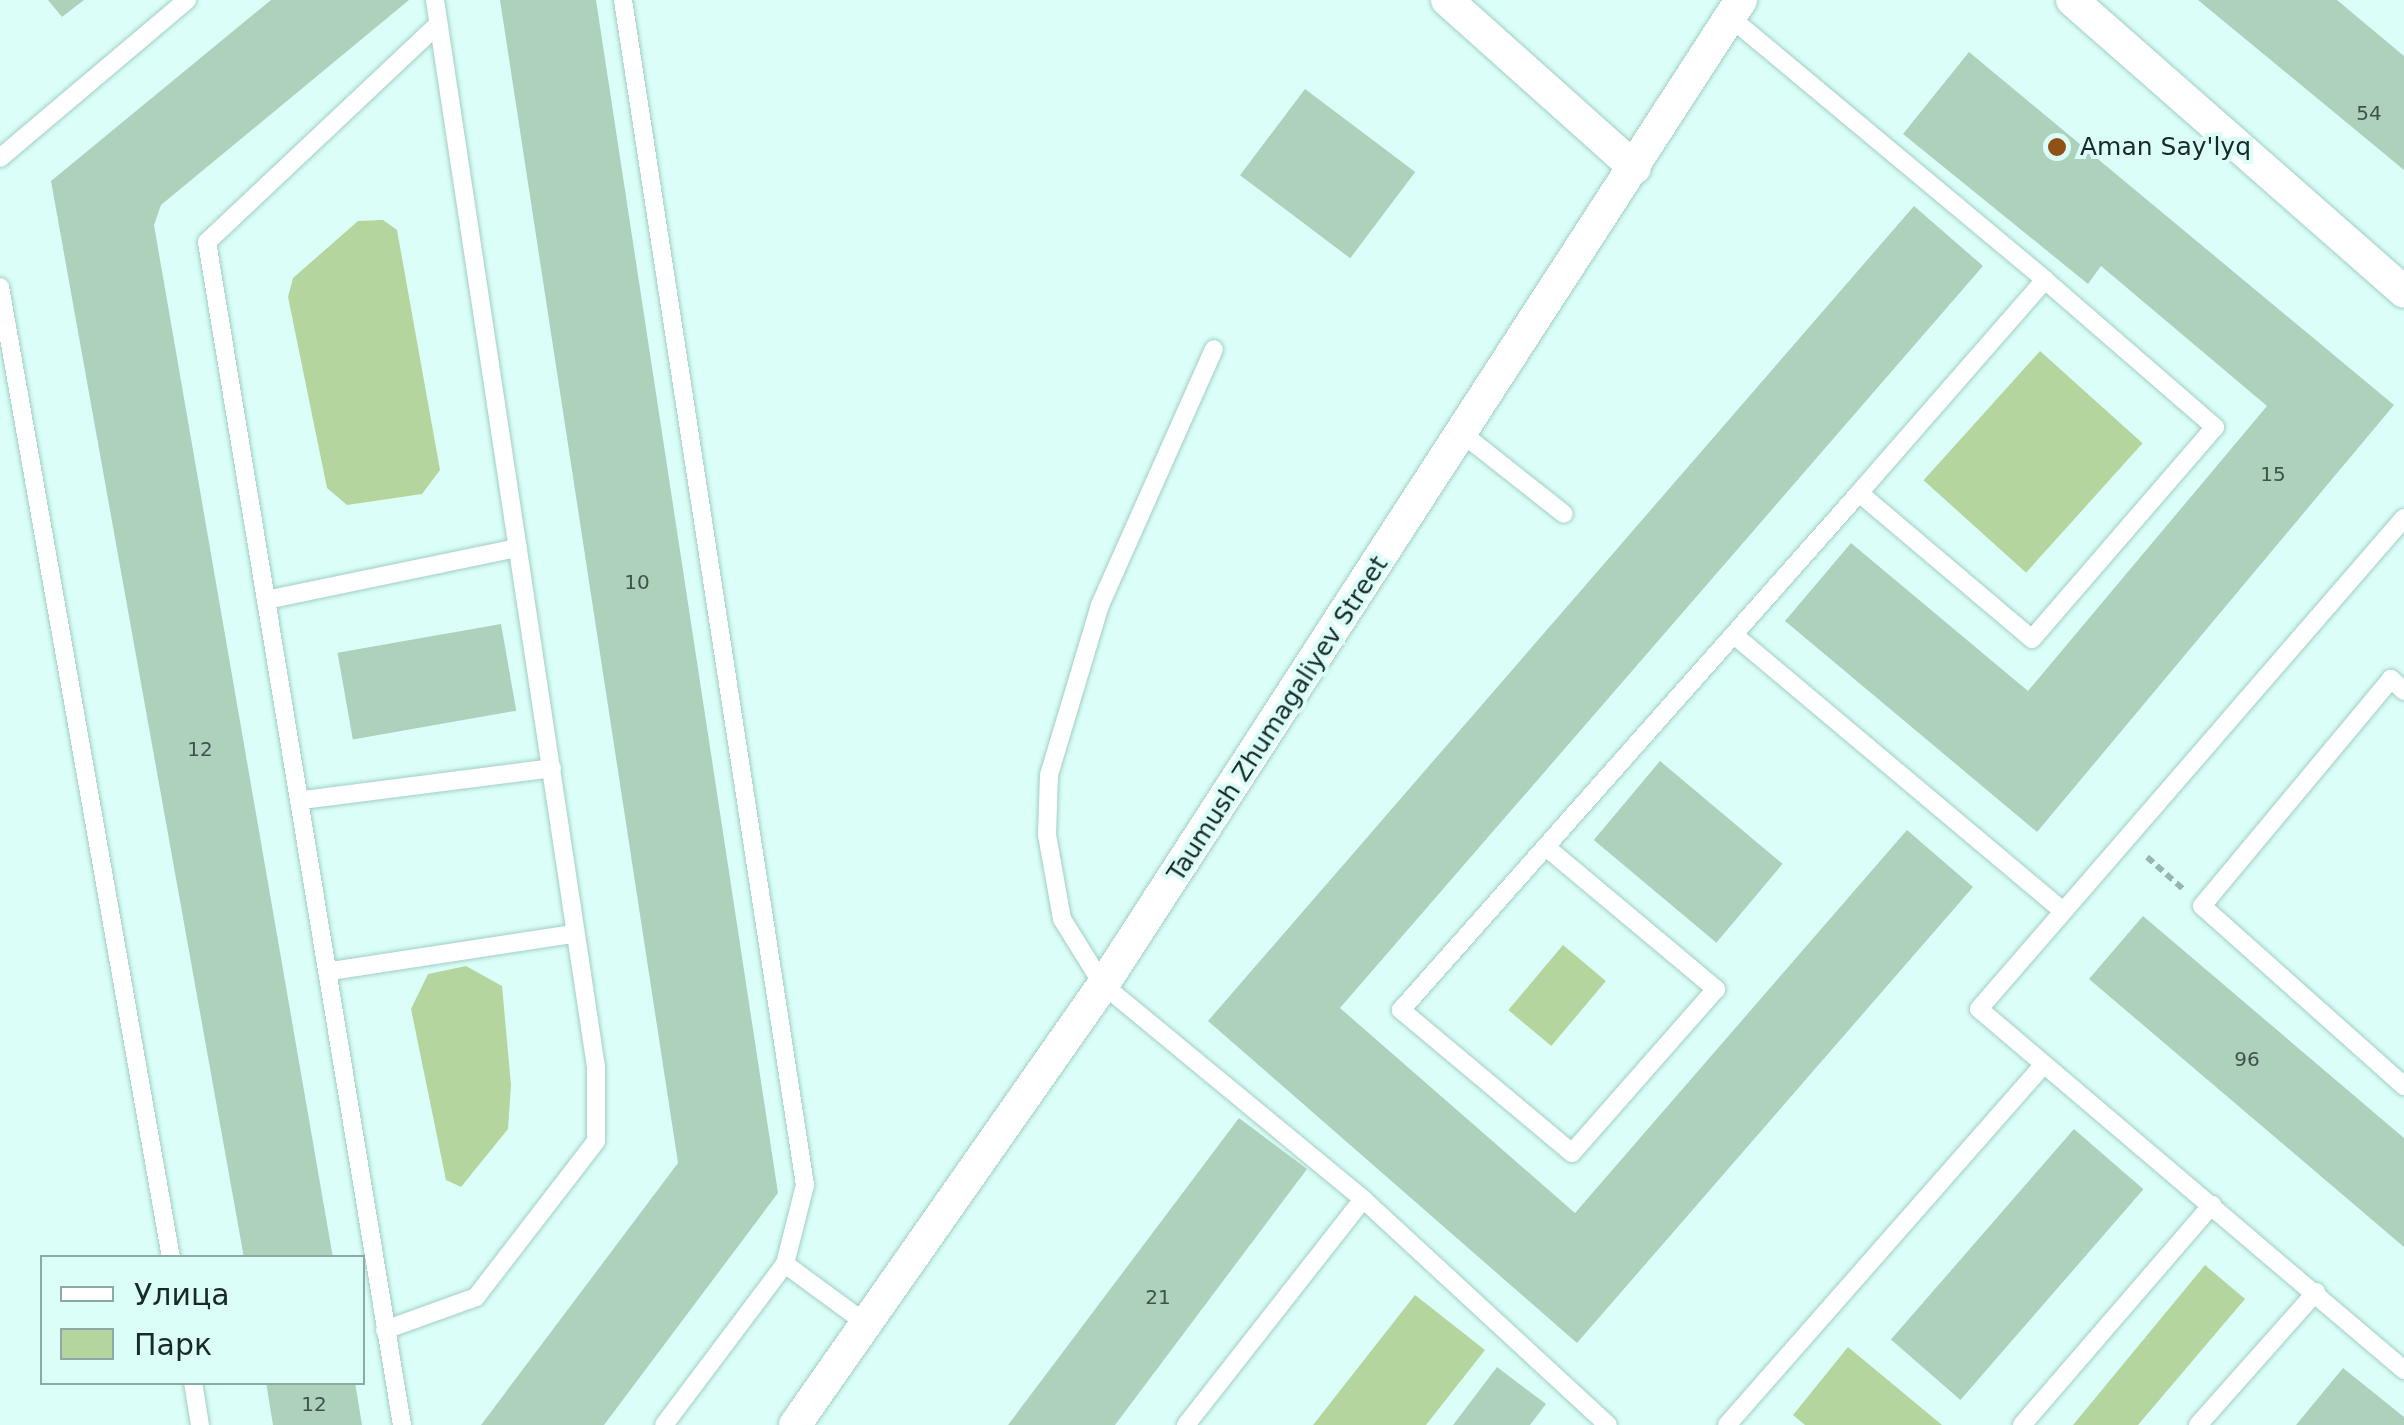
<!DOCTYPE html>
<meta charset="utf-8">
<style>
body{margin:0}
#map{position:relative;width:2404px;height:1425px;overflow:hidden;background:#dbfff8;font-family:"DejaVu Sans",sans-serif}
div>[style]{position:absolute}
.green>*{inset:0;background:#b5d59f;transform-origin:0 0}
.building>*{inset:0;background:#aed1bc;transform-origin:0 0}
.path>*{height:6px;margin-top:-3px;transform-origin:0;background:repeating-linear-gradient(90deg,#98b6b0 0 8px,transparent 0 13px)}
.roads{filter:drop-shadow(0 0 2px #a2cec6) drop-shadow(0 0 2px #a2cec6)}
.lane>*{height:18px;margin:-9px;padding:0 9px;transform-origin:9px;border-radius:9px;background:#fff}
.street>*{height:32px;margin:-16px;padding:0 16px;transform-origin:16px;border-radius:16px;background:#fff}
.dots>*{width:28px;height:28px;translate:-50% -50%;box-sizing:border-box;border:5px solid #dbfff8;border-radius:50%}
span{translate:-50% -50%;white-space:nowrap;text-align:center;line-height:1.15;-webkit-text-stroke:8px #dbfff8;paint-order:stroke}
.number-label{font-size:20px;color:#3e534c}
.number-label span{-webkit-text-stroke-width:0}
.poi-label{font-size:25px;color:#182927}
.left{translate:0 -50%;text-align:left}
.street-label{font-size:25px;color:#182927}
.legend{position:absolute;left:40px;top:1255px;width:325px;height:130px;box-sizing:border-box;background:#dbfff8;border:2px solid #8da9a4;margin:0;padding:12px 18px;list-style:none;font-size:30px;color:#182927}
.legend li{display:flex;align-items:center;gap:20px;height:50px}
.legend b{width:50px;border:2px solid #8da9a4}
</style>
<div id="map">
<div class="green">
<i style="clip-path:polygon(383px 220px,397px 230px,440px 470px,422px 494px,347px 505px,327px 488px,288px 297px,293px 278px,358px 221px)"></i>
<i style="left:2040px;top:351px;width:138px;height:174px;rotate:42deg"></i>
<i style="left:1563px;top:945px;width:56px;height:85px;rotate:40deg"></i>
<i style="clip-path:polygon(466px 966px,502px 986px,511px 1085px,508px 1129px,461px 1187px,446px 1180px,411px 1009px,428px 974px)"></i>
<i style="clip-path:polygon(2205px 1265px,2245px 1299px,2138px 1425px,2073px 1425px)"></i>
<i style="clip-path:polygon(1415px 1295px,1485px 1350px,1426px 1425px,1313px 1425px)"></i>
<i style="clip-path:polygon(1848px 1347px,1942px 1425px,1805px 1425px,1793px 1415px)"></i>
</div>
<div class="building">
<i style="clip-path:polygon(48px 0,84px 0,62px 17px)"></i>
<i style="clip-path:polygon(271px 0,409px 0,161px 205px,154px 225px,333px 1258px,244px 1258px,51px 181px)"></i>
<i style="clip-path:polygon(500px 0,596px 0,778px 1193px,604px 1425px,481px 1425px,678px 1163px)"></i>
<i style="clip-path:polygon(2198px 0,2337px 0,2404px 56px,2404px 170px)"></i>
<i style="clip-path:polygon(1969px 52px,2394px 405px,2037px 832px,1785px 621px,1851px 543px,2028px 691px,2267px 406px,2101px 266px,2088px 284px,1903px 134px)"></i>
<i style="left:1305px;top:89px;width:138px;height:108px;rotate:37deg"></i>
<i style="clip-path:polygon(1914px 206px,1983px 266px,1340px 1008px,1575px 1213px,1907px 830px,1973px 887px,1577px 1343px,1208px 1021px)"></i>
<i style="left:501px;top:624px;width:88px;height:166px;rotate:80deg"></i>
<i style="left:1660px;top:761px;width:160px;height:103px;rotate:40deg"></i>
<i style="clip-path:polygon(2143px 916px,2404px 1138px,2404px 1247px,2089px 979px)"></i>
<i style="clip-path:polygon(1239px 1118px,1307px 1169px,1115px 1425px,1008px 1425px)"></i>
<i style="left:2074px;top:1129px;width:92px;height:279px;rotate:41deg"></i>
<i style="clip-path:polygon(1497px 1367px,1546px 1404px,1530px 1425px,1453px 1425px)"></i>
<i style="clip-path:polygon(2343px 1368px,2404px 1417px,2404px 1425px,2296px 1425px)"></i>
<i style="clip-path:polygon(266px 1382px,355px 1382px,362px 1425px,273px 1425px)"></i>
</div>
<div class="path">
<i style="left:2147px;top:857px;width:48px;rotate:41.6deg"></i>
</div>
<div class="roads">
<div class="lane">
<i style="left:623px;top:0;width:1199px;rotate:81.27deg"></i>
<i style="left:805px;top:1185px;width:81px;rotate:104.2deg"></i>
<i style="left:785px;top:1264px;width:98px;rotate:36.3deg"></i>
<i style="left:1731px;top:18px;width:409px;rotate:39.8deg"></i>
<i style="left:2045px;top:280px;width:225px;rotate:40.9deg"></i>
<i style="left:2215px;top:427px;width:280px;rotate:130.8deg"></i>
<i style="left:2032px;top:639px;width:226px;rotate:-139.8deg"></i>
<i style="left:1859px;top:493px;width:283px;rotate:-48.9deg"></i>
<i style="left:0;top:158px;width:245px;rotate:-40.2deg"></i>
<i style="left:0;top:287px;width:986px;rotate:80.01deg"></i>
<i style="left:1464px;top:435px;width:127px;rotate:38.3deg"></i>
<i style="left:2404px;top:518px;width:649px;rotate:130.88deg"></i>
<i style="left:1979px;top:1009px;width:558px;rotate:40.34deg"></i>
<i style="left:266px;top:600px;width:257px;rotate:-11.7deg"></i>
<i style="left:1734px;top:635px;width:428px;rotate:40deg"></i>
<i style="left:2404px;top:691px;width:18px;rotate:-137deg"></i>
<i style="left:2391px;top:679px;width:295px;rotate:129.8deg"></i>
<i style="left:2202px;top:906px;width:271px;rotate:41.7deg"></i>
<i style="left:303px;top:800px;width:251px;rotate:-7.3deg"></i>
<i style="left:1546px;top:847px;width:222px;rotate:39.9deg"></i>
<i style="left:1716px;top:989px;width:218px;rotate:131.3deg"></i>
<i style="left:1572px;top:1153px;width:223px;rotate:-140.1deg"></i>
<i style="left:1401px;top:1010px;width:691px;rotate:-48.46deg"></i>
<i style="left:331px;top:971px;width:246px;rotate:-8.7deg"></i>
<i style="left:1363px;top:1199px;width:333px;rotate:42.7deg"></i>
<i style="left:385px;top:1330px;width:97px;rotate:-19.9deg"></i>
<i style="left:476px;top:1297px;width:197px;rotate:-52.4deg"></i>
<i style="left:596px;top:1141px;width:74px;rotate:-90deg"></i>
<i style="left:596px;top:1067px;width:1079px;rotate:-98.58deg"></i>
<i style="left:193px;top:1382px;width:44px;rotate:80.8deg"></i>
<i style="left:402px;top:1425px;width:1199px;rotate:-99.36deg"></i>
<i style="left:207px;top:242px;width:318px;rotate:-43.3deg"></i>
<i style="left:664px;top:1425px;width:201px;rotate:-53.1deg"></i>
<i style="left:1186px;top:1425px;width:287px;rotate:-51.9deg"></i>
<i style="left:1363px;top:1199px;width:337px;rotate:-140.5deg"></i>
<i style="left:1103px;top:985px;width:78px;rotate:-121.8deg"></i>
<i style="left:1062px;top:919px;width:85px;rotate:-100.1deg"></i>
<i style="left:1047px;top:835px;width:60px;rotate:-88.1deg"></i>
<i style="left:1049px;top:775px;width:177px;rotate:-73.3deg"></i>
<i style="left:1100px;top:605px;width:280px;rotate:-66deg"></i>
<i style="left:1727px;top:1425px;width:479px;rotate:-48.7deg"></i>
<i style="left:2022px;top:1425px;width:291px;rotate:-49.2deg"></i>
<i style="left:2198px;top:1425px;width:178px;rotate:-48.4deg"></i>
</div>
<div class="street">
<i style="left:1447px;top:0;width:252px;rotate:41.8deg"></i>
<i style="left:2072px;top:0;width:442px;rotate:41.3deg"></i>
<i style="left:795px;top:1425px;width:537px;rotate:-55.01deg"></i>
<i style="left:1103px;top:985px;width:1174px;rotate:-57.07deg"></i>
</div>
</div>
<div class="dots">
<i style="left:2057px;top:147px;background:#905017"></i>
</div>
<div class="number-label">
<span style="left:2369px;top:113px">54</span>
<span style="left:2273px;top:474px">15</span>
<span style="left:637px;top:582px">10</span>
<span style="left:200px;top:749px">12</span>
<span style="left:2247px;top:1059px">96</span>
<span style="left:1158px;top:1297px">21</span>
<span style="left:314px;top:1404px">12</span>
</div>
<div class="poi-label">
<span class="left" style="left:2080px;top:147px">Aman Say'lyq</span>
</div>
<div class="street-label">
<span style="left:1278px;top:719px;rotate:-57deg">Taumush Zhumagaliyev Street</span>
</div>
<ul class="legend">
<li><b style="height:12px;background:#fff"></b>Улица</li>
<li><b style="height:28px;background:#b5d59f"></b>Парк</li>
</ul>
</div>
